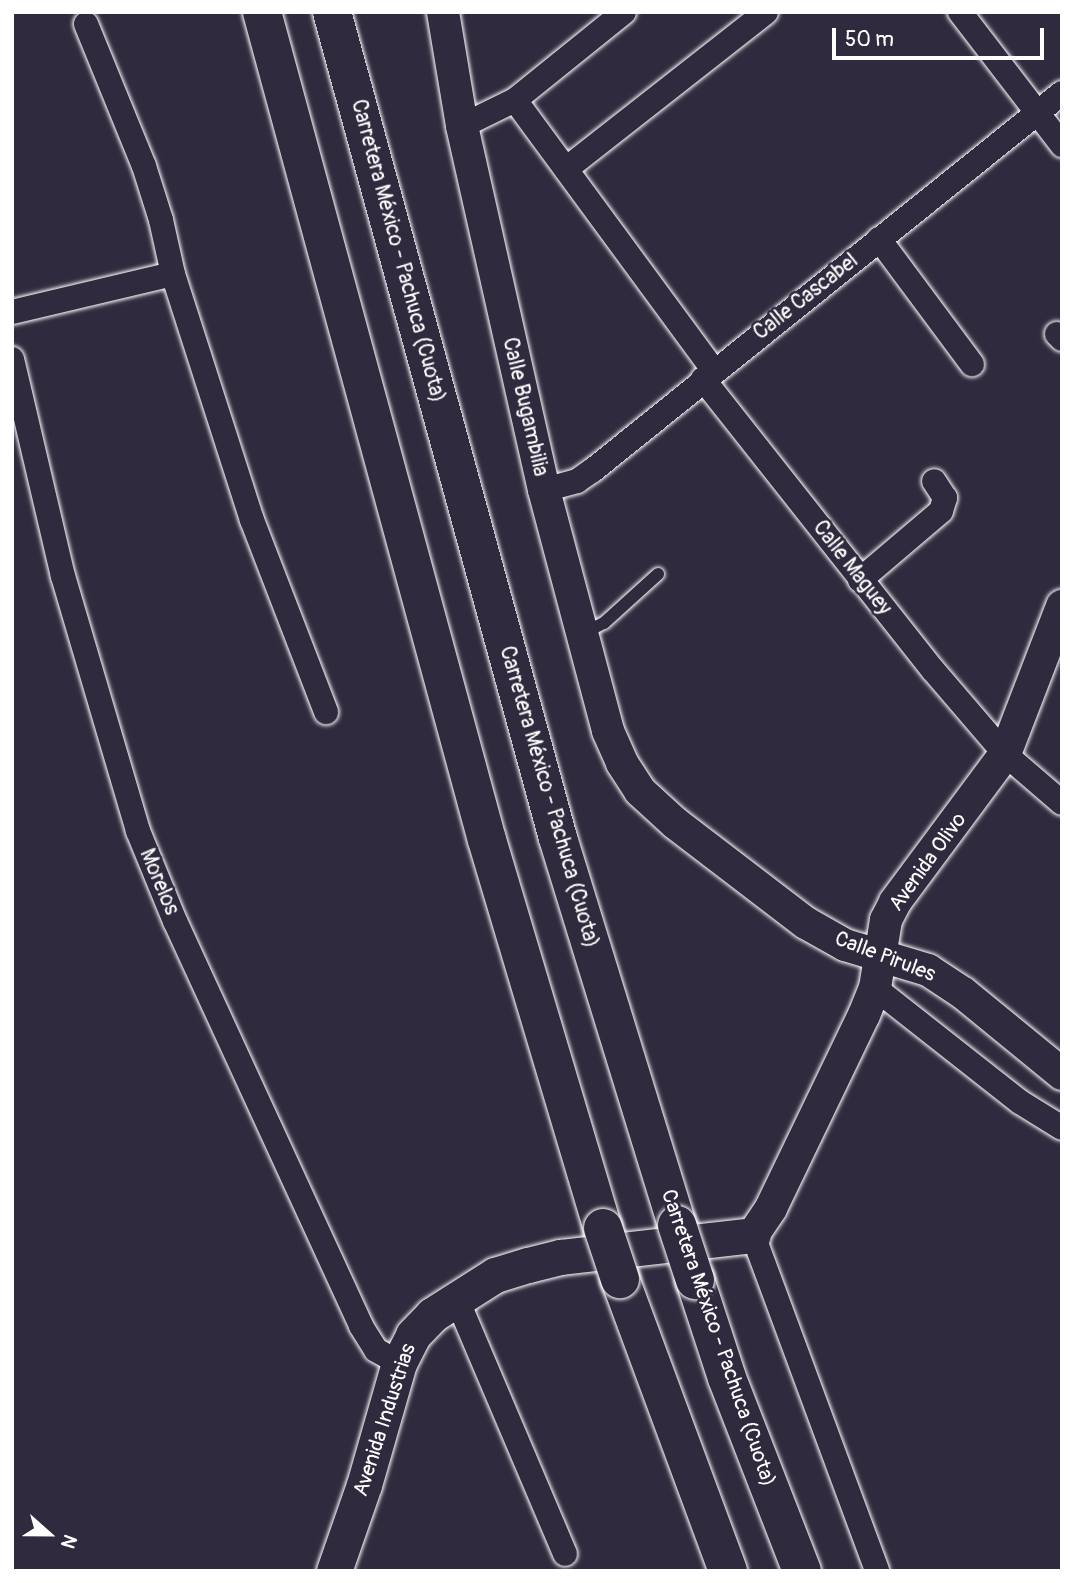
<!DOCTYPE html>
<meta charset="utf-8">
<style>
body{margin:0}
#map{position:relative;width:1074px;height:1583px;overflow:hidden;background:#2f2a3d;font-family:Pangolin,sans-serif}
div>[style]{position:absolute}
.roads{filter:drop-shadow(0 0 2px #fff) drop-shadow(0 0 2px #fff)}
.service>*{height:12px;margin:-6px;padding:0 6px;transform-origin:6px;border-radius:6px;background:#2f2a3d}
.minor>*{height:24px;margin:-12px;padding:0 12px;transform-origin:12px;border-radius:12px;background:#2f2a3d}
.tertiary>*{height:32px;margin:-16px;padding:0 16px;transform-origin:16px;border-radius:16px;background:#2f2a3d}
.secondary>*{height:35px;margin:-17.5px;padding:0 17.5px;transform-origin:17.5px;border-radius:17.5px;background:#2f2a3d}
.motorway>*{height:38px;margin:-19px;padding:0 19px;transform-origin:19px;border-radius:19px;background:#2f2a3d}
.bridges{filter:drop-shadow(0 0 2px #fff) drop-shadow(0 0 2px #fff)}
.motorway-bridge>*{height:38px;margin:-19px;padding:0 19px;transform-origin:19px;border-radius:19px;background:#2f2a3d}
span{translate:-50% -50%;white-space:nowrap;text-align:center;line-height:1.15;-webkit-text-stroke:5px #2f2a3d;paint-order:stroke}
.street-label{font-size:21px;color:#fff}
.frame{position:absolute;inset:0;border:14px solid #fff;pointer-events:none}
.north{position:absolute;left:14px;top:1499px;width:70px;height:70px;-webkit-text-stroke:5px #2f2a3d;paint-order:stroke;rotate:111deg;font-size:19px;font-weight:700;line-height:28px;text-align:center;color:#fff}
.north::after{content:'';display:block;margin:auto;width:24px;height:32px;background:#fff;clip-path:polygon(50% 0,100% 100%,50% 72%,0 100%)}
.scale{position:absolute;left:832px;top:28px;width:212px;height:32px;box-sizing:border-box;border:4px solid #fff;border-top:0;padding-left:9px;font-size:21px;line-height:24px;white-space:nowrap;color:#fff;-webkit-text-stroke:5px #2f2a3d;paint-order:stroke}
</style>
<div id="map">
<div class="roads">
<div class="service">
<i style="left:584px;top:633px;width:22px;rotate:-27deg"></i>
<i style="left:604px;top:623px;width:73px;rotate:-42.2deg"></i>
</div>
<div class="minor">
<i style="left:960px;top:12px;width:168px;rotate:52.5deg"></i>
<i style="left:86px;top:24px;width:153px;rotate:67.8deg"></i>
<i style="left:144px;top:166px;width:57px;rotate:72.5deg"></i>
<i style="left:161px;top:220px;width:55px;rotate:77.5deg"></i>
<i style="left:173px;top:274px;width:258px;rotate:72.2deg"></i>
<i style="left:252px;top:520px;width:206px;rotate:68.9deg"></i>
<i style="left:515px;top:100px;width:335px;rotate:53.7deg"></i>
<i style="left:462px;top:126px;width:59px;rotate:-26.1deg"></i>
<i style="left:515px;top:100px;width:140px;rotate:-38.9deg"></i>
<i style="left:566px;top:169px;width:254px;rotate:-38.1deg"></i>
<i style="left:879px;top:239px;width:156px;rotate:53.4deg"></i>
<i style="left:12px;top:312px;width:165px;rotate:-13.3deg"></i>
<i style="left:1057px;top:334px;width:7px;rotate:45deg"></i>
<i style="left:12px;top:359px;width:223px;rotate:76.8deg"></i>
<i style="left:63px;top:576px;width:266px;rotate:73.6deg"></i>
<i style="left:138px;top:831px;width:97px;rotate:67.7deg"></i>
<i style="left:175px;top:921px;width:446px;rotate:65.3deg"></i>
<i style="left:361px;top:1326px;width:28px;rotate:58deg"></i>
<i style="left:376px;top:1350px;width:26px;rotate:29deg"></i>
<i style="left:703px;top:379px;width:371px;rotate:51.7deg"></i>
<i style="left:933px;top:670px;width:111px;rotate:49.4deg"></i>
<i style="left:1005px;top:754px;width:75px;rotate:40.7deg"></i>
<i style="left:544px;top:490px;width:34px;rotate:-15deg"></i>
<i style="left:577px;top:481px;width:19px;rotate:-35deg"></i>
<i style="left:593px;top:470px;width:602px;rotate:-38.79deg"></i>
<i style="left:860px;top:580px;width:106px;rotate:-40.4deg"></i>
<i style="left:941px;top:511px;width:14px;rotate:-73deg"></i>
<i style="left:945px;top:498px;width:20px;rotate:-123deg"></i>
<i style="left:875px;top:988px;width:184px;rotate:38.2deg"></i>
<i style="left:1020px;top:1102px;width:49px;rotate:31.8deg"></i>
<i style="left:753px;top:1235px;width:358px;rotate:69.7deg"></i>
<i style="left:456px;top:1297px;width:279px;rotate:67deg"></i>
</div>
<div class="tertiary">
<i style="left:443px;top:12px;width:116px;rotate:80.5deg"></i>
<i style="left:462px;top:126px;width:373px;rotate:77.3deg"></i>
<i style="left:544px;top:490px;width:249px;rotate:75.1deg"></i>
<i style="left:608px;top:731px;width:35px;rotate:66deg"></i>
<i style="left:622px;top:763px;width:33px;rotate:57deg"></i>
<i style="left:640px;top:791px;width:47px;rotate:42.4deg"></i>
<i style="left:675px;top:823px;width:165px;rotate:37.4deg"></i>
<i style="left:806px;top:923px;width:45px;rotate:29.4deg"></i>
<i style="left:845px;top:945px;width:87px;rotate:16.8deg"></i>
<i style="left:928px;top:970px;width:42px;rotate:33.3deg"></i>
<i style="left:963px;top:993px;width:128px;rotate:39.3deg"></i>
<i style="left:753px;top:1235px;width:32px;rotate:-56deg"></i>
<i style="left:771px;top:1208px;width:214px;rotate:-64.3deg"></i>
<i style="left:864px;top:1015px;width:29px;rotate:-68deg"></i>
<i style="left:875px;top:988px;width:69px;rotate:-80.8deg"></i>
<i style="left:886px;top:920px;width:20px;rotate:-63deg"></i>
<i style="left:895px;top:902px;width:184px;rotate:-53.4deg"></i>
<i style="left:1005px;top:754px;width:159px;rotate:-68.9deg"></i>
</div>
<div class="secondary">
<i style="left:334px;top:1571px;width:91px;rotate:-70.8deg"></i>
<i style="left:364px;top:1485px;width:127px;rotate:-74deg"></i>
<i style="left:399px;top:1363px;width:31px;rotate:-63deg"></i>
<i style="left:413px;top:1335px;width:28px;rotate:-46deg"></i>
<i style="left:432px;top:1315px;width:75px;rotate:-32.4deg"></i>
<i style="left:495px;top:1275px;width:34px;rotate:-17deg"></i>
<i style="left:528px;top:1265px;width:34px;rotate:-14deg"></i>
<i style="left:561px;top:1257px;width:193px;rotate:-6.5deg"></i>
</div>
<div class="motorway">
<i style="left:262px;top:12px;width:858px;rotate:74.8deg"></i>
<i style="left:487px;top:840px;width:405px;rotate:73.4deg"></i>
<i style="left:332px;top:12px;width:856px;rotate:74.7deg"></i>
<i style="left:558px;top:838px;width:405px;rotate:72.9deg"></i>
<i style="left:620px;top:1279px;width:311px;rotate:69.7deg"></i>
<i style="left:695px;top:1280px;width:103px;rotate:71.9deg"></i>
<i style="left:727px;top:1378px;width:207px;rotate:68.8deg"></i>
</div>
</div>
<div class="bridges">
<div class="motorway-bridge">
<i style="left:677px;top:1225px;width:58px;rotate:71.9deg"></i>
<i style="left:603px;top:1228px;width:54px;rotate:71.6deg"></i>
</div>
</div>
<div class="street-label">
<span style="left:398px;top:251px;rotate:75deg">Carretera México - Pachuca (Cuota)</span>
<span style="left:806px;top:297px;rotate:-38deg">Calle Cascabel</span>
<span style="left:525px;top:407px;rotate:77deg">Calle Bugambilia</span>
<span style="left:852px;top:568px;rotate:52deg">Calle Maguey</span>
<span style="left:549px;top:797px;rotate:74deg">Carretera México - Pachuca (Cuota)</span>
<span style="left:928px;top:862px;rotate:-54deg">Avenida Olivo</span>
<span style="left:159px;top:882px;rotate:67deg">Morelos</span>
<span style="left:885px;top:957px;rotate:21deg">Calle Pirules</span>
<span style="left:718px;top:1338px;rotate:71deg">Carretera México - Pachuca (Cuota)</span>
<span style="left:385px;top:1420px;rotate:-72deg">Avenida Industrias</span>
</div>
<div class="frame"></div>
<div class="north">N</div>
<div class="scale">50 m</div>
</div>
